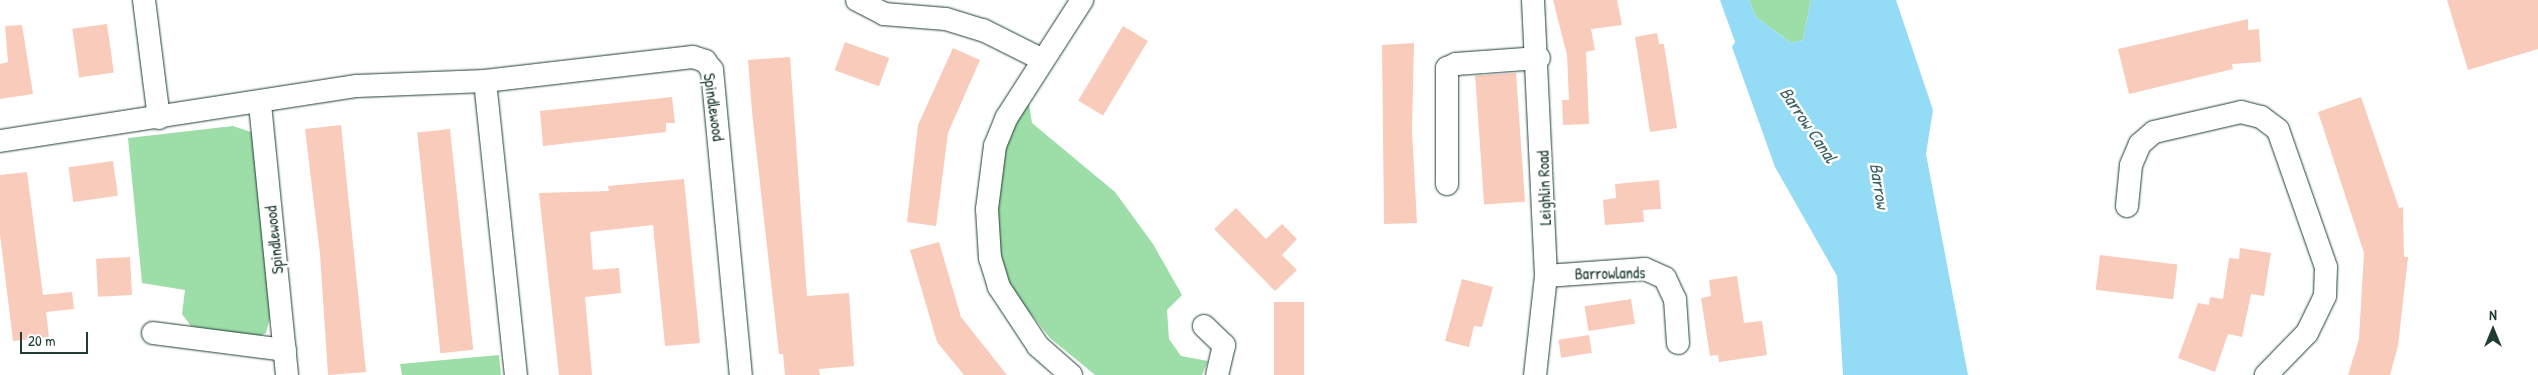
<!DOCTYPE html>
<style>
body{margin:0}
#map{position:relative;width:2538px;height:375px;overflow:hidden;background:#fff;font-family:"Patrick Hand",sans-serif}
div>[style]{position:absolute}
.green>*{inset:0;background:#9ddda7}
.water>*{inset:0;background:#94dbf6}
.building>*{inset:0;background:#f8cbbb;transform-origin:0 0}
.roads{filter:drop-shadow(0 0 1px #1f3d34) drop-shadow(0 0 1px #1f3d34)}
.minor>*{height:22px;margin:-11px;padding:0 11px;transform-origin:11px;border-radius:11px;background:#fff}
span{translate:-50% -50%;white-space:nowrap;text-align:center;line-height:1.15;-webkit-text-stroke:5px #fff;paint-order:stroke}
.street-label{font-size:16px;color:#1f3d34}
.water-label{font-size:18px;color:#3c6464;font-style:italic}
.north{position:absolute;left:2468px;top:305px;width:50px;height:50px;-webkit-text-stroke:4px #fff;paint-order:stroke;rotate:0deg;font-size:14px;font-weight:700;line-height:20px;text-align:center;color:#1f3d34}
.north::after{content:'';display:block;margin:auto;width:18px;height:22px;background:#1f3d34;clip-path:polygon(50% 0,100% 100%,50% 72%,0 100%)}
.scale{position:absolute;left:20px;top:332px;width:68px;height:22px;box-sizing:border-box;border:2px solid #1f3d34;border-top:0;padding-left:6px;font-size:15px;line-height:18px;white-space:nowrap;color:#1f3d34;-webkit-text-stroke:4px #fff;paint-order:stroke}
</style>
<div id="map">
<div class="green">
<i style="clip-path:polygon(1749px 0,1811px 0,1803px 40px,1791px 43px,1756px 17px)"></i>
<i style="clip-path:polygon(1028px 97px,1032px 123px,1115px 192px,1153px 244px,1182px 295px,1167px 310px,1169px 339px,1181px 356px,1208px 361px,1202px 375px,1095px 375px,1050px 338px,1011px 289px,996px 239px,997px 181px,1005px 144px)"></i>
<i style="clip-path:polygon(233px 126px,254px 133px,271px 314px,266px 333px,254px 339px,191px 326px,182px 314px,185px 290px,142px 283px,128px 138px)"></i>
<i style="clip-path:polygon(499px 355px,501px 375px,402px 375px,400px 364px)"></i>
</div>
<div class="water">
<i style="clip-path:polygon(1720px 0,1749px 0,1756px 17px,1791px 43px,1803px 40px,1811px 0,1896px 0,1933px 110px,1926px 154px,1968px 375px,1843px 375px,1837px 276px,1775px 167px,1732px 47px,1735px 42px)"></i>
</div>
<div class="building">
<i style="clip-path:polygon(1553px 0,1617px 0,1622px 25px,1591px 29px,1595px 50px,1586px 52px,1589px 124px,1563px 125px,1562px 100px,1569px 100px,1567px 55px)"></i>
<i style="clip-path:polygon(2447px 0,2538px 0,2538px 49px,2468px 70px)"></i>
<i style="clip-path:polygon(2248px 19px,2248px 30px,2259px 29px,2261px 62px,2232px 64px,2233px 69px,2129px 94px,2118px 49px)"></i>
<i style="left:107px;top:24px;width:49px;height:35px;rotate:82deg"></i>
<i style="clip-path:polygon(22px 25px,33px 94px,0 99px,0 64px,8px 62px,5px 26px)"></i>
<i style="left:1123px;top:26px;width:29px;height:87px;rotate:31deg"></i>
<i style="clip-path:polygon(1657px 33px,1659px 44px,1664px 44px,1677px 128px,1650px 132px,1635px 37px)"></i>
<i style="left:845px;top:42px;width:47px;height:30px;rotate:20deg"></i>
<i style="clip-path:polygon(1414px 43px,1412px 131px,1417px 223px,1384px 224px,1382px 45px)"></i>
<i style="clip-path:polygon(953px 48px,980px 60px,948px 133px,936px 226px,907px 222px,918px 125px)"></i>
<i style="clip-path:polygon(790px 57px,807px 296px,849px 293px,854px 366px,819px 369px,820px 375px,785px 375px,783px 354px,779px 354px,752px 112px,748px 60px)"></i>
<i style="left:1516px;top:73px;width:129px;height:41px;rotate:86deg"></i>
<i style="clip-path:polygon(672px 97px,675px 123px,666px 123px,666px 132px,543px 146px,540px 111px)"></i>
<i style="clip-path:polygon(2361px 97px,2399px 208px,2403px 207px,2404px 257px,2408px 257px,2398px 346px,2390px 375px,2348px 375px,2359px 339px,2364px 253px,2318px 112px)"></i>
<i style="clip-path:polygon(341px 125px,366px 372px,328px 375px,320px 254px,305px 129px)"></i>
<i style="left:450px;top:129px;width:222px;height:33px;rotate:84deg"></i>
<i style="left:113px;top:161px;width:35px;height:45px;rotate:82deg"></i>
<i style="clip-path:polygon(27px 172px,43px 295px,72px 292px,74px 309px,46px 312px,49px 337px,13px 341px,0 234px,0 175px)"></i>
<i style="clip-path:polygon(684px 179px,700px 343px,665px 346px,653px 225px,590px 232px,593px 270px,619px 268px,621px 293px,585px 297px,592px 375px,559px 375px,539px 193px,609px 191px,608px 186px)"></i>
<i style="clip-path:polygon(1659px 180px,1661px 209px,1643px 210px,1644px 222px,1605px 225px,1603px 200px,1616px 198px,1615px 184px)"></i>
<i style="clip-path:polygon(1236px 208px,1266px 239px,1282px 224px,1297px 239px,1282px 255px,1297px 270px,1275px 291px,1214px 229px)"></i>
<i style="clip-path:polygon(939px 242px,961px 317px,1007px 375px,964px 375px,937px 342px,910px 250px)"></i>
<i style="clip-path:polygon(2240px 248px,2271px 253px,2264px 296px,2251px 294px,2242px 337px,2228px 334px,2215px 372px,2178px 358px,2198px 303px,2209px 305px,2210px 297px,2223px 299px,2229px 258px,2239px 259px)"></i>
<i style="left:2100px;top:255px;width:78px;height:35px;rotate:7deg"></i>
<i style="left:130px;top:257px;width:38px;height:34px;rotate:87deg"></i>
<i style="clip-path:polygon(1737px 276px,1744px 323px,1762px 321px,1767px 355px,1719px 362px,1718px 355px,1710px 356px,1701px 298px,1711px 296px,1709px 280px)"></i>
<i style="clip-path:polygon(1462px 279px,1493px 287px,1482px 327px,1474px 326px,1469px 347px,1445px 341px)"></i>
<i style="left:1631px;top:299px;width:25px;height:47px;rotate:81deg"></i>
<i style="left:1274px;top:302px;width:30px;height:73px"></i>
<i style="left:1589px;top:335px;width:18px;height:31px;rotate:81deg"></i>
</div>
<div class="roads">
<div class="minor">
<i style="left:144px;top:0;width:119px;rotate:82.8deg"></i>
<i style="left:857px;top:0;width:30px;rotate:27deg"></i>
<i style="left:884px;top:14px;width:62px;rotate:4.6deg"></i>
<i style="left:946px;top:19px;width:39px;rotate:17deg"></i>
<i style="left:983px;top:30px;width:67px;rotate:26.6deg"></i>
<i style="left:1533px;top:0;width:276px;rotate:87.3deg"></i>
<i style="left:1546px;top:276px;width:100px;rotate:96.3deg"></i>
<i style="left:485px;top:81px;width:296px;rotate:84deg"></i>
<i style="left:260px;top:104px;width:272px;rotate:84.3deg"></i>
<i style="left:0;top:141px;width:361px;rotate:-8.8deg"></i>
<i style="left:357px;top:86px;width:128px;rotate:-2.2deg"></i>
<i style="left:485px;top:81px;width:209px;rotate:-6.6deg"></i>
<i style="left:693px;top:57px;width:13px;rotate:18deg"></i>
<i style="left:705px;top:61px;width:11px;rotate:52deg"></i>
<i style="left:712px;top:70px;width:306px;rotate:84.6deg"></i>
<i style="left:1447px;top:184px;width:116px;rotate:-90deg"></i>
<i style="left:1447px;top:68px;width:10px;rotate:-24deg"></i>
<i style="left:1456px;top:64px;width:83px;rotate:-4.1deg"></i>
<i style="left:2127px;top:206px;width:41px;rotate:-84.4deg"></i>
<i style="left:2131px;top:165px;width:23px;rotate:-67deg"></i>
<i style="left:2140px;top:144px;width:18px;rotate:-41deg"></i>
<i style="left:2154px;top:132px;width:89px;rotate:-12.9deg"></i>
<i style="left:2241px;top:112px;width:21px;rotate:14deg"></i>
<i style="left:2261px;top:117px;width:21px;rotate:37deg"></i>
<i style="left:2278px;top:130px;width:145px;rotate:70.7deg"></i>
<i style="left:2326px;top:267px;width:29px;rotate:92deg"></i>
<i style="left:2325px;top:296px;width:41px;rotate:115.9deg"></i>
<i style="left:2307px;top:333px;width:59px;rotate:134.3deg"></i>
<i style="left:1546px;top:276px;width:99px;rotate:-4deg"></i>
<i style="left:1645px;top:269px;width:22px;rotate:24deg"></i>
<i style="left:1665px;top:278px;width:23px;rotate:65deg"></i>
<i style="left:1675px;top:299px;width:44px;rotate:86.1deg"></i>
<i style="left:1204px;top:326px;width:28px;rotate:44deg"></i>
<i style="left:1224px;top:345px;width:31px;rotate:103deg"></i>
<i style="left:153px;top:333px;width:133px;rotate:7.3deg"></i>
<i style="left:1071px;top:375px;width:44px;rotate:-138.7deg"></i>
<i style="left:1038px;top:346px;width:71px;rotate:-123.5deg"></i>
<i style="left:999px;top:287px;width:30px;rotate:-107deg"></i>
<i style="left:990px;top:258px;width:49px;rotate:-93.5deg"></i>
<i style="left:987px;top:209px;width:64px;rotate:-82.8deg"></i>
<i style="left:995px;top:146px;width:31px;rotate:-68deg"></i>
<i style="left:1007px;top:117px;width:139px;rotate:-57.3deg"></i>
</div>
</div>
<div class="street-label">
<span style="left:714px;top:107px;rotate:82deg">Spindlewood</span>
<span style="left:1544px;top:188px;rotate:-92deg">Leighlin Road</span>
<span style="left:274px;top:240px;rotate:-96deg">Spindlewood</span>
<span style="left:1610px;top:273px;rotate:-1deg">Barrowlands</span>
</div>
<div class="water-label">
<span style="left:1808px;top:125px;rotate:56deg">Barrow Canal</span>
<span style="left:1879px;top:186px;rotate:81deg">Barrow</span>
</div>
<div class="north">N</div>
<div class="scale">20 m</div>
</div>
